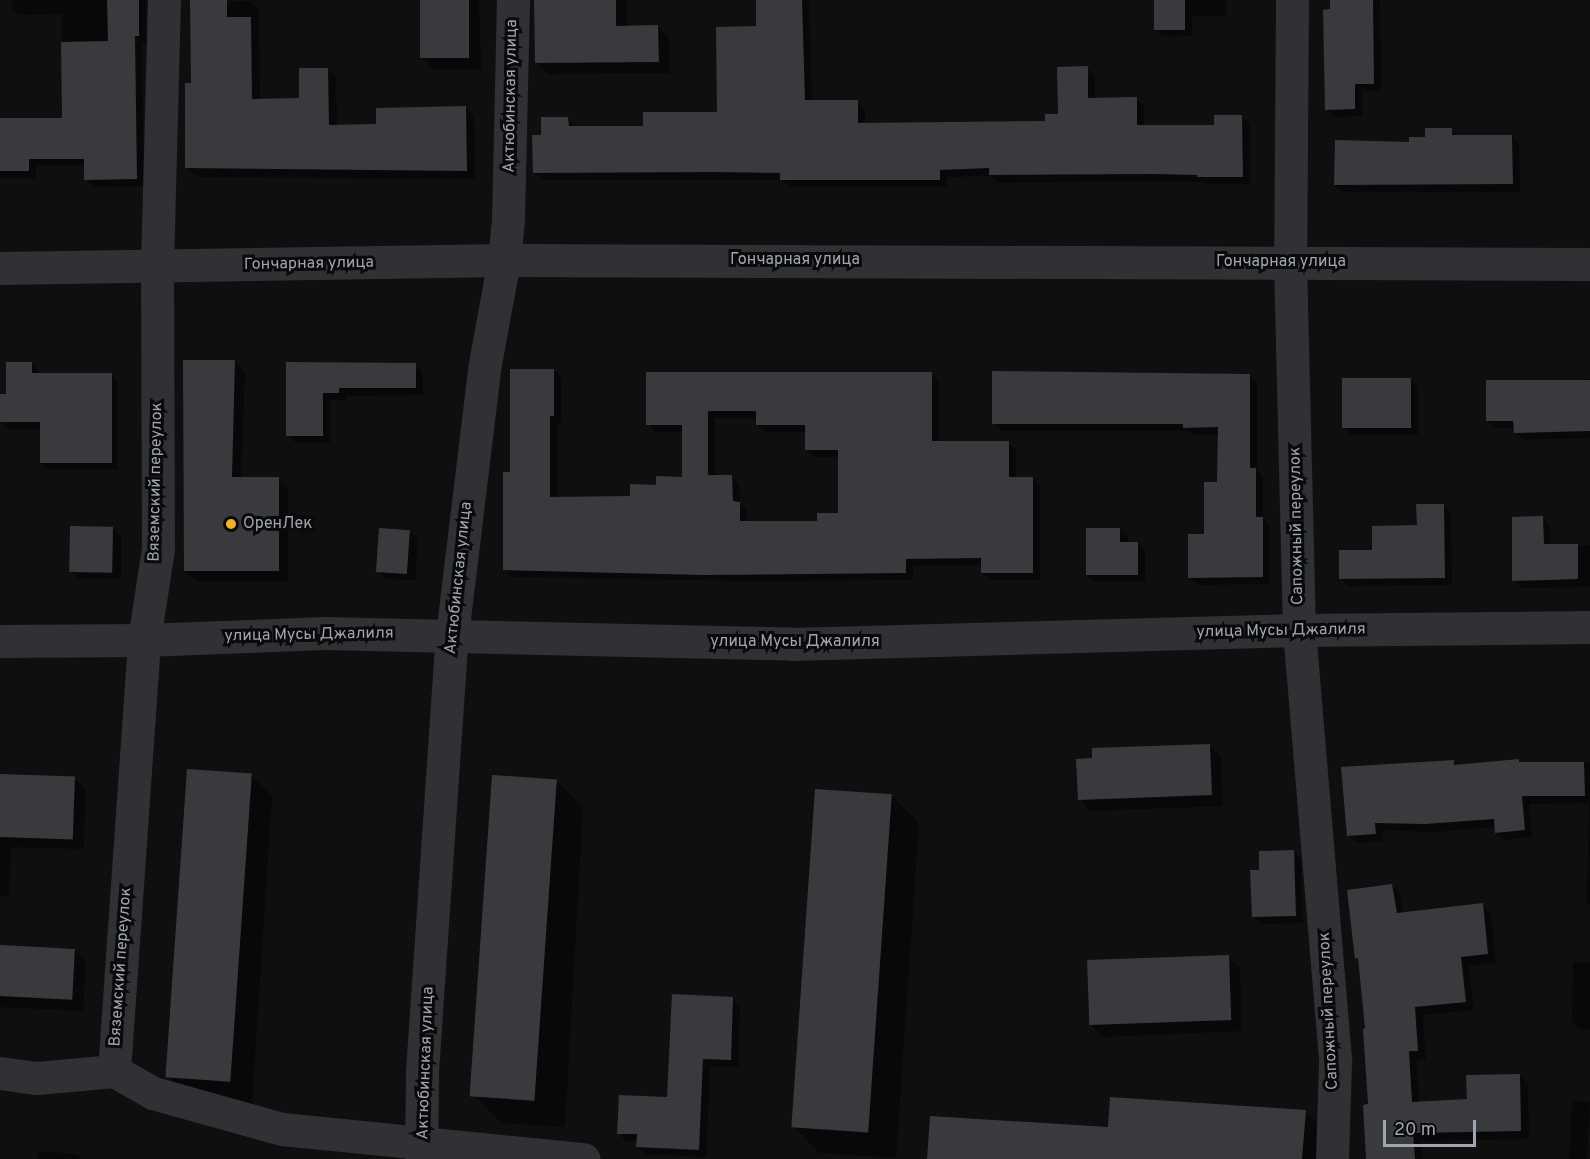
<!DOCTYPE html>
<meta charset="utf-8">
<style>
body{margin:0}
#map{position:relative;width:1590px;height:1159px;overflow:hidden;background:#0f0f10;font-family:Overpass,sans-serif}
div>[style]{position:absolute}
.shadow>*{inset:0;background:#0007;transform-origin:0 0}
.building>*{inset:0;background:#393a3e;transform-origin:0 0}
.minor>*{height:33px;margin:-16.5px;padding:0 16.5px;transform-origin:16.5px;border-radius:16.5px;background:#303135}
.dots>*{width:16px;height:16px;translate:-50% -50%;box-sizing:border-box;border:3px solid #0a0a0b;border-radius:50%}
span{translate:-50% -50%;white-space:nowrap;text-align:center;line-height:1.15;-webkit-text-stroke:6px #0a0a0b;paint-order:stroke}
.street-label{font-size:16px;color:#a0a5b2}
.poi-label{font-size:16px;color:#a0a5b2}
.left{translate:0 -50%;text-align:left}
.scale{position:absolute;left:1383px;top:1120px;width:93px;height:27px;box-sizing:border-box;border:3px solid #a0a5b2;border-top:0;padding-left:8px;font-size:18px;line-height:21px;white-space:nowrap;color:#a0a5b2;-webkit-text-stroke:4px #0a0a0b;paint-order:stroke}
</style>
<div id="map">
<div class="shadow">
<i style="clip-path:polygon(11px 0,146px 0,146px 43px,142px 43px,144px 186px,94px 187px,86px 179px,86px 166px,36px 166px,36px 178px,0 178px,0 120px,63px 119px,62px 14px,19px 15px,12px 7px)"></i>
<i style="clip-path:polygon(310px 0,250px 1px,259px 10px,260px 100px,301px 99px,327px 69px,336px 78px,337px 126px,378px 126px,465px 107px,474px 116px,475px 179px,196px 177px,187px 168px,193px 84px,191px 2px)"></i>
<i style="clip-path:polygon(422px 0,479px 0,481px 69px,434px 70px,422px 58px)"></i>
<i style="clip-path:polygon(536px 0,627px 0,627px 27px,658px 27px,669px 38px,670px 73px,548px 74px,537px 63px)"></i>
<i style="clip-path:polygon(757px 0,809px 0,812px 102px,857px 102px,865px 109px,865px 124px,1046px 123px,1059px 115px,1087px 68px,1095px 76px,1095px 99px,1136px 98px,1144px 106px,1144px 127px,1216px 127px,1242px 117px,1250px 124px,1250px 184px,1207px 184px,1204px 182px,1162px 181px,998px 183px,991px 176px,947px 177px,947px 187px,789px 187px,782px 180px,542px 180px,534px 173px,543px 136px,568px 119px,575px 126px,645px 128px,718px 113px,757px 28px)"></i>
<i style="clip-path:polygon(1155px 0,1226px 0,1226px 16px,1192px 16px,1192px 36px,1163px 37px,1156px 29px)"></i>
<i style="clip-path:polygon(1332px 0,1380px 0,1381px 91px,1362px 91px,1362px 116px,1334px 117px,1326px 109px)"></i>
<i style="clip-path:polygon(1451px 130px,1458px 137px,1511px 136px,1519px 144px,1520px 192px,1343px 192px,1335px 185px,1410px 143px)"></i>
<i style="clip-path:polygon(235px 361px,245px 372px,241px 479px,278px 479px,288px 489px,288px 581px,196px 581px,185px 571px)"></i>
<i style="clip-path:polygon(31px 363px,38px 370px,38px 374px,111px 374px,118px 381px,118px 469px,48px 470px,41px 463px,41px 429px,8px 429px,0 422px,7px 396px)"></i>
<i style="clip-path:polygon(288px 364px,415px 365px,423px 373px,423px 395px,346px 396px,346px 400px,330px 400px,330px 443px,296px 443px,288px 435px)"></i>
<i style="clip-path:polygon(evenodd,554px 371px,561px 378px,561px 423px,557px 423px,557px 499px,631px 498px,683px 478px,684px 432px,655px 432px,648px 424px,648px 374px,932px 374px,939px 381px,939px 442px,1008px 442px,1016px 450px,1016px 479px,1033px 479px,1040px 486px,1040px 580px,990px 580px,982px 572px,982px 565px,913px 566px,913px 580px,749px 581px,512px 577px,505px 570px,512px 474px,554px 371px,715px 418px,757px 418px,757px 425px,765px 432px,807px 432px,807px 449px,814px 457px,840px 457px,840px 514px,819px 522px,747px 523px,747px 511px,740px 503px,739px 484px,732px 477px,715px 477px,715px 418px)"></i>
<i style="clip-path:polygon(1249px 375px,1257px 383px,1257px 470px,1263px 477px,1263px 519px,1270px 526px,1270px 584px,1197px 585px,1190px 577px,1205px 536px,1219px 483px,1219px 435px,1193px 435px,1189px 431px,1001px 431px,994px 423px)"></i>
<i style="clip-path:polygon(1581px 379px,1590px 379px,1590px 438px,1523px 440px,1515px 432px,1515px 428px,1495px 428px,1487px 420px,1581px 381px)"></i>
<i style="clip-path:polygon(1411px 380px,1418px 387px,1418px 435px,1352px 435px,1344px 428px)"></i>
<i style="clip-path:polygon(1444px 505px,1451px 513px,1452px 585px,1348px 586px,1341px 578px,1374px 551px,1418px 526px)"></i>
<i style="clip-path:polygon(1543px 518px,1550px 526px,1551px 546px,1590px 545px,1590px 587px,1522px 588px,1514px 580px)"></i>
<i style="clip-path:polygon(113px 528px,121px 536px,121px 579px,79px 579px,71px 572px)"></i>
<i style="clip-path:polygon(1120px 529px,1128px 537px,1128px 543px,1138px 543px,1145px 551px,1145px 582px,1095px 582px,1087px 575px)"></i>
<i style="clip-path:polygon(410px 531px,417px 539px,416px 580px,387px 579px,379px 571px)"></i>
<i style="clip-path:polygon(1209px 746px,1221px 757px,1223px 806px,1091px 811px,1080px 799px)"></i>
<i style="clip-path:polygon(1518px 760px,1521px 763px,1590px 763px,1590px 905px,1587px 902px,1589px 803px,1529px 804px,1532px 837px,1504px 840px,1496px 832px,1496px 827px,1434px 832px,1382px 830px,1383px 841px,1356px 843px,1348px 835px,1453px 762px,1457px 766px)"></i>
<i style="clip-path:polygon(251px 775px,272px 796px,252px 1104px,189px 1098px,168px 1077px)"></i>
<i style="clip-path:polygon(0 776px,74px 778px,85px 788px,84px 849px,11px 847px,9px 896px,0 895px)"></i>
<i style="clip-path:polygon(556px 780px,583px 808px,565px 1127px,502px 1123px,475px 1096px)"></i>
<i style="clip-path:polygon(892px 796px,919px 823px,896px 1158px,820px 1153px,793px 1126px)"></i>
<i style="clip-path:polygon(1293px 852px,1301px 860px,1303px 923px,1261px 924px,1254px 916px)"></i>
<i style="clip-path:polygon(1392px 885px,1401px 894px,1403px 914px,1482px 905px,1491px 914px,1496px 963px,1469px 966px,1474px 1010px,1423px 1015px,1426px 1059px,1417px 1060px,1419px 1103px,1468px 1100px,1519px 1075px,1528px 1084px,1529px 1139px,1421px 1141px,1423px 1159px,1368px 1159px,1370px 1106px,1367px 1030px,1360px 962px,1356px 958px)"></i>
<i style="clip-path:polygon(0 947px,74px 950px,86px 962px,83px 1011px,0 1007px)"></i>
<i style="clip-path:polygon(1228px 957px,1240px 968px,1242px 1031px,1102px 1037px,1091px 1025px)"></i>
<i style="clip-path:polygon(1573px 962px,1590px 962px,1590px 1030px,1579px 1029px,1572px 1022px)"></i>
<i style="clip-path:polygon(732px 999px,740px 1006px,738px 1067px,710px 1066px,706px 1157px,645px 1154px,638px 1146px,638px 1141px,626px 1141px,618px 1133px,669px 1098px)"></i>
<i style="left:1572px;top:1101px;width:18px;height:58px;rotate:3deg"></i>
<i style="clip-path:polygon(1305px 1111px,1325px 1131px,1323px 1159px,928px 1159px,1109px 1129px)"></i>
<i style="clip-path:polygon(38px 1151px,77px 1154px,82px 1159px,38px 1159px)"></i>
</div>
<div class="building">
<i style="clip-path:polygon(107px 0,139px 0,139px 36px,135px 36px,137px 179px,84px 180px,84px 159px,29px 159px,29px 171px,0 171px,0 118px,62px 118px,61px 42px,108px 41px)"></i>
<i style="clip-path:polygon(190px 0,227px 0,227px 17px,251px 17px,252px 99px,299px 98px,299px 68px,328px 68px,329px 125px,376px 124px,376px 108px,466px 106px,467px 171px,185px 168px,185px 83px,191px 83px)"></i>
<i style="left:420px;top:0;width:49px;height:58px"></i>
<i style="clip-path:polygon(534px 0,616px 0,616px 26px,658px 25px,659px 62px,535px 63px)"></i>
<i style="clip-path:polygon(756px 0,802px 0,805px 100px,858px 100px,858px 123px,1045px 121px,1045px 114px,1058px 114px,1057px 67px,1088px 66px,1088px 98px,1137px 97px,1137px 125px,1214px 125px,1214px 115px,1242px 115px,1243px 177px,1197px 177px,1197px 175px,1154px 174px,989px 175px,989px 168px,940px 170px,940px 180px,780px 180px,780px 173px,714px 172px,533px 173px,532px 135px,541px 135px,541px 117px,568px 117px,569px 126px,643px 126px,643px 112px,717px 112px,716px 27px,756px 26px)"></i>
<i style="left:1154px;top:0;width:31px;height:30px"></i>
<i style="clip-path:polygon(1330px 0,1373px 0,1374px 84px,1355px 84px,1355px 109px,1325px 110px,1323px 10px,1330px 9px)"></i>
<i style="clip-path:polygon(1425px 128px,1452px 128px,1452px 135px,1512px 135px,1513px 184px,1334px 185px,1335px 140px,1409px 142px,1409px 137px,1425px 137px)"></i>
<i style="clip-path:polygon(183px 360px,235px 360px,232px 477px,279px 477px,279px 571px,184px 571px)"></i>
<i style="clip-path:polygon(6px 362px,32px 362px,32px 373px,112px 373px,112px 463px,40px 463px,40px 422px,0 422px,0 394px,6px 394px)"></i>
<i style="clip-path:polygon(286px 362px,416px 363px,416px 388px,339px 388px,339px 393px,323px 393px,323px 436px,286px 436px)"></i>
<i style="clip-path:polygon(evenodd,510px 369px,554px 369px,554px 416px,550px 416px,550px 497px,630px 496px,630px 484px,656px 485px,656px 476px,682px 477px,682px 425px,646px 425px,646px 372px,932px 372px,932px 441px,1009px 441px,1009px 477px,1033px 477px,1033px 573px,981px 573px,981px 558px,906px 559px,906px 573px,703px 575px,503px 570px,503px 472px,510px 472px,510px 369px,708px 411px,756px 411px,756px 425px,805px 425px,805px 450px,838px 450px,838px 513px,817px 513px,817px 521px,740px 521px,740px 502px,733px 501px,732px 475px,708px 475px,708px 411px)"></i>
<i style="clip-path:polygon(992px 371px,1250px 374px,1250px 468px,1256px 468px,1256px 517px,1263px 517px,1263px 577px,1188px 578px,1188px 534px,1204px 534px,1204px 482px,1217px 482px,1218px 427px,1183px 428px,1183px 424px,992px 424px)"></i>
<i style="left:1342px;top:378px;width:69px;height:50px"></i>
<i style="clip-path:polygon(1486px 380px,1590px 380px,1590px 431px,1514px 433px,1513px 421px,1486px 421px)"></i>
<i style="clip-path:polygon(1416px 504px,1444px 504px,1445px 578px,1339px 579px,1339px 550px,1372px 550px,1372px 526px,1417px 525px)"></i>
<i style="clip-path:polygon(1543px 516px,1544px 544px,1578px 544px,1578px 579px,1512px 581px,1512px 517px)"></i>
<i style="left:70px;top:526px;width:43px;height:46px;rotate:1deg"></i>
<i style="left:379px;top:528px;width:31px;height:44px;rotate:4deg"></i>
<i style="clip-path:polygon(1086px 528px,1120px 528px,1120px 542px,1138px 542px,1138px 575px,1086px 575px)"></i>
<i style="clip-path:polygon(1210px 744px,1212px 795px,1078px 800px,1076px 759px,1092px 758px,1092px 748px)"></i>
<i style="clip-path:polygon(1519px 759px,1519px 762px,1584px 762px,1585px 796px,1522px 796px,1525px 830px,1495px 833px,1494px 819px,1425px 824px,1375px 823px,1376px 834px,1347px 836px,1341px 767px,1454px 760px,1454px 765px)"></i>
<i style="left:187px;top:769px;width:65px;height:309px;rotate:4deg"></i>
<i style="left:0;top:774px;width:75px;height:63px;rotate:2deg"></i>
<i style="left:492px;top:775px;width:65px;height:322px;rotate:4deg"></i>
<i style="left:815px;top:789px;width:77px;height:339px;rotate:4deg"></i>
<i style="clip-path:polygon(1294px 850px,1296px 916px,1252px 917px,1250px 870px,1259px 870px,1259px 851px)"></i>
<i style="clip-path:polygon(1392px 884px,1397px 913px,1483px 903px,1488px 954px,1461px 957px,1466px 1002px,1415px 1007px,1418px 1051px,1409px 1051px,1412px 1102px,1467px 1099px,1466px 1075px,1520px 1074px,1521px 1131px,1413px 1133px,1415px 1159px,1366px 1159px,1363px 1105px,1368px 1104px,1363px 1029px,1365px 1028px,1358px 958px,1355px 959px,1347px 890px)"></i>
<i style="left:0;top:945px;width:75px;height:51px;rotate:3deg"></i>
<i style="left:1229px;top:955px;width:65px;height:142px;rotate:88deg"></i>
<i style="clip-path:polygon(672px 994px,733px 997px,731px 1060px,703px 1059px,699px 1150px,636px 1147px,637px 1134px,617px 1134px,619px 1095px,667px 1097px)"></i>
<i style="clip-path:polygon(1110px 1097px,1306px 1110px,1302px 1159px,927px 1159px,930px 1116px,1108px 1127px)"></i>
</div>
<div class="minor">
<i style="left:1292px;top:0;width:262px;rotate:90.4deg"></i>
<i style="left:1290px;top:262px;width:368px;rotate:88.6deg"></i>
<i style="left:1299px;top:630px;width:434px;rotate:85.2deg"></i>
<i style="left:1335px;top:1063px;width:96px;rotate:91.8deg"></i>
<i style="left:0;top:268px;width:504px;rotate:-0.91deg"></i>
<i style="left:504px;top:260px;width:1086px;rotate:0.21deg"></i>
<i style="left:0;top:641px;width:144px;rotate:-0.4deg"></i>
<i style="left:144px;top:640px;width:180px;rotate:-2.2deg"></i>
<i style="left:324px;top:633px;width:468px;rotate:1.3deg"></i>
<i style="left:792px;top:644px;width:507px;rotate:-1.58deg"></i>
<i style="left:1299px;top:630px;width:291px;rotate:-0.6deg"></i>
<i style="left:114px;top:1071px;width:432px;rotate:-86deg"></i>
<i style="left:144px;top:640px;width:92px;rotate:-81.3deg"></i>
<i style="left:158px;top:549px;width:282px;rotate:-90.2deg"></i>
<i style="left:157px;top:267px;width:267px;rotate:-88.5deg"></i>
<i style="left:0;top:1073px;width:37px;rotate:8deg"></i>
<i style="left:37px;top:1078px;width:77px;rotate:-5.2deg"></i>
<i style="left:114px;top:1071px;width:45px;rotate:29.4deg"></i>
<i style="left:153px;top:1093px;width:134px;rotate:15.6deg"></i>
<i style="left:282px;top:1129px;width:303px;rotate:5.7deg"></i>
<i style="left:421px;top:1159px;width:88px;rotate:-89.3deg"></i>
<i style="left:422px;top:1071px;width:437px;rotate:-86.1deg"></i>
<i style="left:452px;top:635px;width:268px;rotate:-83.1deg"></i>
<i style="left:484px;top:369px;width:111px;rotate:-79.6deg"></i>
<i style="left:504px;top:260px;width:40px;rotate:-84.3deg"></i>
<i style="left:508px;top:220px;width:220px;rotate:-88.7deg"></i>
</div>
<div class="dots">
<i style="left:231px;top:524px;background:#f3af25"></i>
</div>
<div class="street-label">
<span style="left:511px;top:96px;rotate:-89deg">Актюбинская улица</span>
<span style="left:795px;top:260px">Гончарная улица</span>
<span style="left:1281px;top:262px">Гончарная улица</span>
<span style="left:309px;top:264px;rotate:-1deg">Гончарная улица</span>
<span style="left:156px;top:482px;rotate:-89deg">Вяземский переулок</span>
<span style="left:1297px;top:526px;rotate:-91deg">Сапожный переулок</span>
<span style="left:459px;top:578px;rotate:-84deg">Актюбинская улица</span>
<span style="left:1281px;top:631px;rotate:-1deg">улица Мусы Джалиля</span>
<span style="left:309px;top:635px;rotate:-1deg">улица Мусы Джалиля</span>
<span style="left:795px;top:642px">улица Мусы Джалиля</span>
<span style="left:121px;top:967px;rotate:-86deg">Вяземский переулок</span>
<span style="left:1329px;top:1011px;rotate:-93deg">Сапожный переулок</span>
<span style="left:426px;top:1063px;rotate:-88deg">Актюбинская улица</span>
</div>
<div class="poi-label">
<span class="left" style="left:243px;top:524px">ОренЛек</span>
</div>
<div class="scale">20 m</div>
</div>
